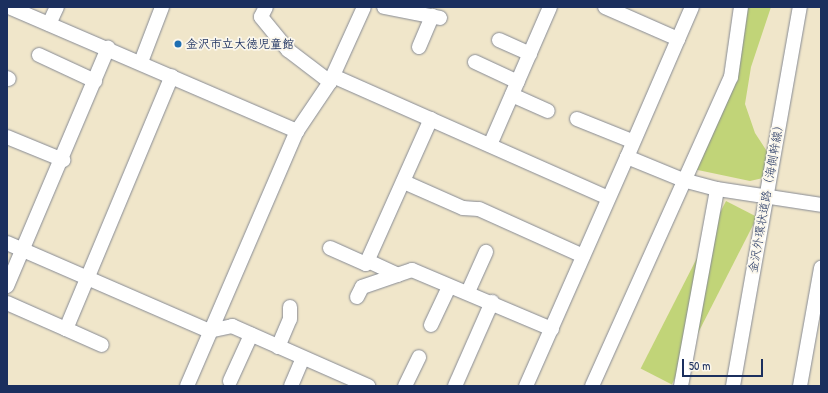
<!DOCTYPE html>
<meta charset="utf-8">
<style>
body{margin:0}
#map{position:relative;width:828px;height:393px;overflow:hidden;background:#f0e6ca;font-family:"Patrick Hand","Klee One",sans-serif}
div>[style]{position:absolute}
.green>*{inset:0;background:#c1d478;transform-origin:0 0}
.roads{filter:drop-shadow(0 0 1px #868a94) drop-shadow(0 0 1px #868a94)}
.minor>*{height:14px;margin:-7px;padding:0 7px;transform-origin:7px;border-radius:7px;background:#fff}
.dots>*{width:11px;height:11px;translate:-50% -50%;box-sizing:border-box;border:2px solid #fbf7ec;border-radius:50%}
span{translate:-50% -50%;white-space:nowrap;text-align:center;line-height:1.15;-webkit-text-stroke:3.5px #fbf7ec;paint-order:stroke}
.poi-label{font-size:12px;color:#1b2f5e;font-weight:700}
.left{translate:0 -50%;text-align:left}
.street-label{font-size:12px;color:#1b2f5e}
.frame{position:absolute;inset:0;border:8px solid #1b2f5e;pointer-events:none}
.scale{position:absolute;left:682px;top:359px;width:81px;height:18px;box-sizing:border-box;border:2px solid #1b2f5e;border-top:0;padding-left:5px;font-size:12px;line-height:14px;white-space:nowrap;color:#1b2f5e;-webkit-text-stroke:3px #fbf7ec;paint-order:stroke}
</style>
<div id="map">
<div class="green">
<i style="clip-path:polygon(744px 7px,771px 7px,751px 67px,745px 104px,755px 133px,768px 153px,763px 178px,750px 181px,693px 169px,731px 89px)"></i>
<i style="left:726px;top:201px;width:35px;height:188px;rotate:27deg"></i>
</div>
<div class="roads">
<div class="minor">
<i style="left:9px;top:7px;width:314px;rotate:23.3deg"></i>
<i style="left:266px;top:7px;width:11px;rotate:117deg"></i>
<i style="left:261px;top:17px;width:43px;rotate:50.7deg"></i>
<i style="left:288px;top:50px;width:53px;rotate:37.3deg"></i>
<i style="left:384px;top:7px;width:57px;rotate:11.1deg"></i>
<i style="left:605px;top:7px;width:80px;rotate:23.7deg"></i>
<i style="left:692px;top:7px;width:163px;rotate:113.4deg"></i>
<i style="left:627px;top:157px;width:61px;rotate:22.3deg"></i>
<i style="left:683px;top:180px;width:35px;rotate:15deg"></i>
<i style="left:49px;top:24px;width:19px;rotate:-65deg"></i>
<i style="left:499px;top:40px;width:34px;rotate:24deg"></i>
<i style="left:419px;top:47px;width:34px;rotate:-67deg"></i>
<i style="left:39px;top:55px;width:62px;rotate:24.9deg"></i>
<i style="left:141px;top:62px;width:59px;rotate:-69.1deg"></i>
<i style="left:475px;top:62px;width:47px;rotate:24.9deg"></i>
<i style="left:333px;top:76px;width:301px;rotate:23.9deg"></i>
<i style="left:7px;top:78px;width:2px;rotate:27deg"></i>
<i style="left:512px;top:95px;width:39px;rotate:24deg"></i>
<i style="left:577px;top:119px;width:59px;rotate:21.8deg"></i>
<i style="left:7px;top:137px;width:61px;rotate:22.3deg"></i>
<i style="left:490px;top:145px;width:150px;rotate:-66.5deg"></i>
<i style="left:404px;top:182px;width:64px;rotate:23.8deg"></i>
<i style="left:463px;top:208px;width:16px;rotate:4deg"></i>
<i style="left:479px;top:209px;width:114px;rotate:24.3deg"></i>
<i style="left:7px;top:243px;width:220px;rotate:23.5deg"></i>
<i style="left:209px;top:331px;width:24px;rotate:-12deg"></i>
<i style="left:232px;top:326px;width:149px;rotate:23.8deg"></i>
<i style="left:330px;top:248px;width:39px;rotate:24deg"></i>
<i style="left:366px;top:264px;width:159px;rotate:-65.9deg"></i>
<i style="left:368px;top:261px;width:33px;rotate:25deg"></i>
<i style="left:7px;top:286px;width:259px;rotate:-67deg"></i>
<i style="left:468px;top:292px;width:44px;rotate:-65.8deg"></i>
<i style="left:357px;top:297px;width:11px;rotate:-63deg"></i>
<i style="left:362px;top:287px;width:53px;rotate:-18.8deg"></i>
<i style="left:412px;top:270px;width:152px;rotate:22.9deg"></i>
<i style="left:7px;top:303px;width:64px;rotate:23.8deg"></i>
<i style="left:66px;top:329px;width:274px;rotate:-67.3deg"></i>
<i style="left:431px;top:325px;width:42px;rotate:-64.7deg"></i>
<i style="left:66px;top:329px;width:39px;rotate:24deg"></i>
<i style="left:278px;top:347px;width:30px;rotate:-67deg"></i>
<i style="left:290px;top:319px;width:12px;rotate:-90deg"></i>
<i style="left:230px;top:381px;width:51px;rotate:-65.5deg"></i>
<i style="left:187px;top:386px;width:278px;rotate:-66.7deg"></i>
<i style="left:297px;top:131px;width:59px;rotate:-56deg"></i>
<i style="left:330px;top:82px;width:82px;rotate:-65.6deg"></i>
<i style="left:291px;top:386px;width:30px;rotate:-67deg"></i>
<i style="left:405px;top:386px;width:32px;rotate:-64deg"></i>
<i style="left:455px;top:386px;width:92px;rotate:-66.2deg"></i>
<i style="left:526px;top:386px;width:250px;rotate:-66.2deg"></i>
<i style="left:592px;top:386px;width:339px;rotate:-65.8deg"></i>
<i style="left:731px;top:77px;width:71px;rotate:-81.9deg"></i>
<i style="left:681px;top:386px;width:200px;rotate:-79.6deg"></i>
<i style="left:717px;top:189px;width:105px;rotate:8.7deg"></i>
<i style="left:733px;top:386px;width:385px;rotate:-80deg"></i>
<i style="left:800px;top:386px;width:120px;rotate:-79.9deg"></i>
</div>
</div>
<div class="dots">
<i style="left:178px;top:44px;background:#1f6fb2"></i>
</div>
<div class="poi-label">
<span class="left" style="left:186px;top:44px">金沢市立大徳児童館</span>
</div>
<div class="street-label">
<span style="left:766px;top:196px;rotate:-80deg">金沢外環状道路（海側幹線）</span>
</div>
<div class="frame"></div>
<div class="scale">50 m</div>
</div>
